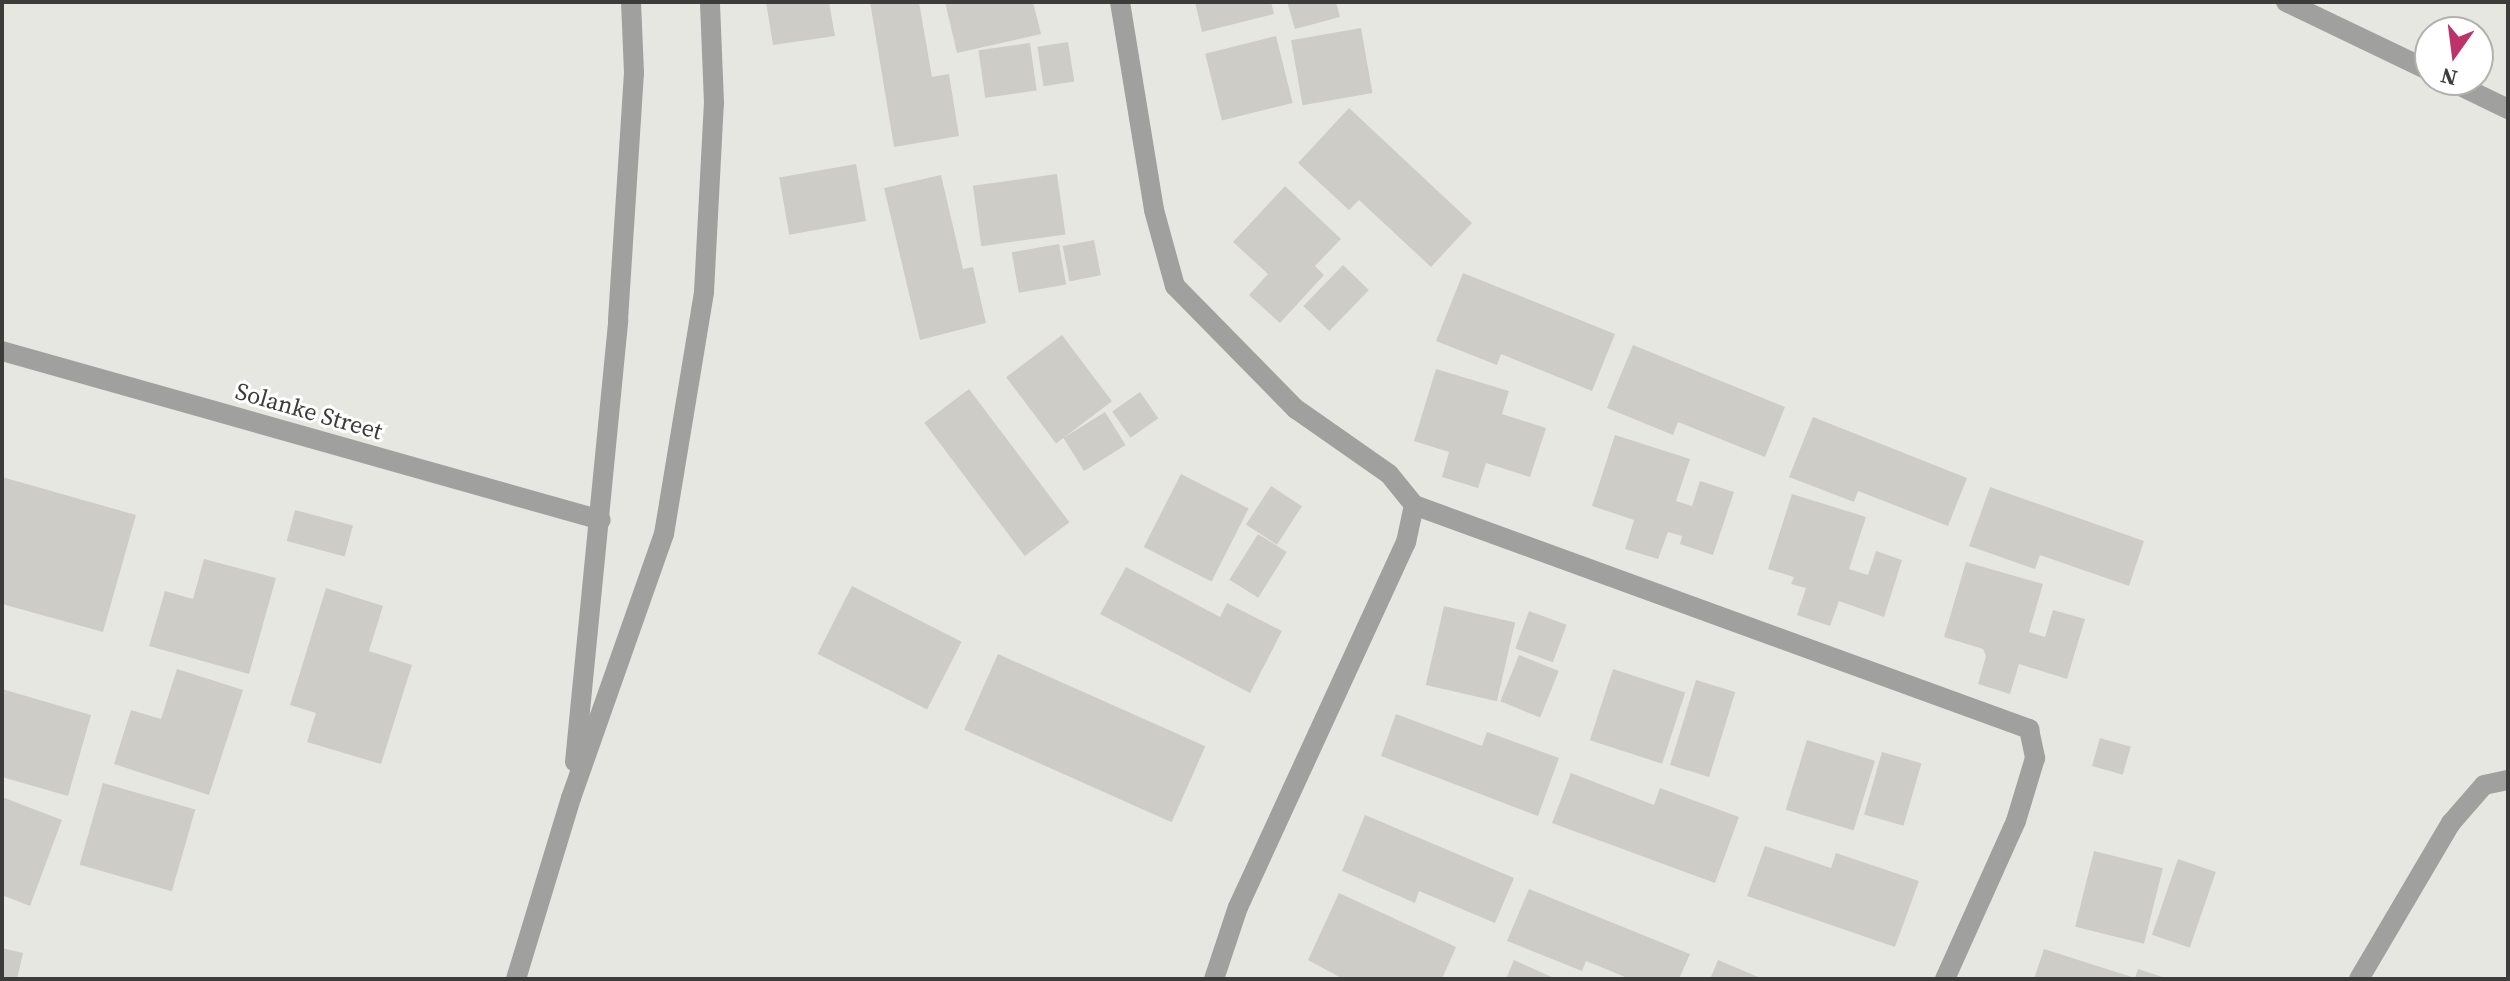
<!DOCTYPE html>
<style>
body{margin:0}
#map{position:relative;width:2510px;height:981px;overflow:hidden;background:#e7e7e2;font-family:"Source Serif 4",serif}
div>[style]{position:absolute}
.building>*{inset:0;background:#ceccc7;transform-origin:0 0}
.service>*{height:20px;margin:-10px;padding:0 10px;transform-origin:10px;border-radius:10px;background:#a0a19f}
.minor>*{height:20px;margin:-10px;padding:0 10px;transform-origin:10px;border-radius:10px;background:#a0a19f}
span{translate:-50% -50%;white-space:nowrap;text-align:center;line-height:1.15;-webkit-text-stroke:6px #fff;paint-order:stroke}
.street-label{font-size:24px;color:#3c3c3a}
.frame{position:absolute;inset:0;border:4px solid #3c3c3a;pointer-events:none}
.north{position:absolute;left:2414px;top:16px;width:80px;height:80px;box-sizing:border-box;background:#fff;border:2px solid #b1b1b0;border-radius:50%;rotate:194deg;font-size:22px;font-weight:700;line-height:32px;text-align:center;color:#3c3c3a}
.north::after{content:'';display:block;margin:auto;width:28px;height:36px;background:#bd3269;clip-path:polygon(50% 0,100% 100%,50% 72%,0 100%)}
</style>
<div id="map">
<div class="building">
<i style="clip-path:polygon(766px 2px,829px 2px,835px 36px,773px 45px)"></i>
<i style="clip-path:polygon(870px 2px,919px 2px,932px 77px,949px 74px,959px 136px,894px 147px)"></i>
<i style="clip-path:polygon(945px 2px,1033px 2px,1041px 34px,957px 53px)"></i>
<i style="clip-path:polygon(1195px 2px,1271px 2px,1274px 14px,1202px 32px)"></i>
<i style="clip-path:polygon(1287px 2px,1336px 2px,1340px 17px,1295px 29px)"></i>
<i style="left:1361px;top:28px;width:66px;height:71px;rotate:80deg"></i>
<i style="left:1276px;top:36px;width:69px;height:73px;rotate:76deg"></i>
<i style="left:1068px;top:42px;width:40px;height:31px;rotate:81deg"></i>
<i style="left:1030px;top:43px;width:48px;height:52px;rotate:82deg"></i>
<i style="clip-path:polygon(1349px 108px,1472px 223px,1431px 267px,1359px 200px,1349px 210px,1298px 163px)"></i>
<i style="left:856px;top:164px;width:58px;height:78px;rotate:80deg"></i>
<i style="left:1057px;top:174px;width:61px;height:85px;rotate:82deg"></i>
<i style="clip-path:polygon(941px 175px,963px 269px,973px 267px,986px 323px,920px 340px,884px 188px)"></i>
<i style="clip-path:polygon(1285px 186px,1341px 239px,1315px 266px,1324px 275px,1280px 323px,1249px 295px,1268px 274px,1233px 242px)"></i>
<i style="left:1094px;top:240px;width:36px;height:32px;rotate:79deg"></i>
<i style="left:1059px;top:244px;width:41px;height:48px;rotate:80deg"></i>
<i style="left:1343px;top:265px;width:36px;height:57px;rotate:44deg"></i>
<i style="clip-path:polygon(1463px 273px,1615px 334px,1592px 391px,1501px 354px,1497px 365px,1436px 341px)"></i>
<i style="left:1062px;top:335px;width:83px;height:70px;rotate:53deg"></i>
<i style="clip-path:polygon(1633px 345px,1785px 407px,1765px 457px,1678px 422px,1673px 435px,1607px 408px)"></i>
<i style="clip-path:polygon(1436px 369px,1509px 391px,1502px 414px,1546px 428px,1530px 477px,1486px 463px,1478px 488px,1442px 477px,1449px 452px,1414px 441px)"></i>
<i style="left:969px;top:389px;width:167px;height:56px;rotate:53deg"></i>
<i style="left:1140px;top:392px;width:32px;height:34px;rotate:55deg"></i>
<i style="left:1105px;top:412px;width:39px;height:49px;rotate:58deg"></i>
<i style="clip-path:polygon(1813px 417px,1967px 478px,1948px 526px,1858px 491px,1854px 502px,1789px 477px)"></i>
<i style="clip-path:polygon(1615px 435px,1690px 459px,1676px 501px,1692px 506px,1700px 481px,1734px 492px,1713px 555px,1680px 544px,1682px 536px,1668px 532px,1658px 559px,1625px 549px,1634px 520px,1592px 506px)"></i>
<i style="left:1181px;top:474px;width:76px;height:82px;rotate:27deg"></i>
<i style="clip-path:polygon(2px 477px,136px 515px,103px 632px,2px 604px)"></i>
<i style="left:1271px;top:486px;width:37px;height:46px;rotate:33deg"></i>
<i style="clip-path:polygon(1990px 487px,2144px 541px,2129px 586px,2040px 555px,2035px 569px,1969px 546px)"></i>
<i style="clip-path:polygon(1792px 494px,1866px 517px,1849px 569px,1868px 575px,1876px 551px,1902px 560px,1884px 617px,1839px 601px,1830px 626px,1797px 615px,1806px 588px,1791px 584px,1794px 577px,1768px 569px)"></i>
<i style="left:295px;top:510px;width:60px;height:32px;rotate:15deg"></i>
<i style="left:1258px;top:534px;width:34px;height:54px;rotate:32deg"></i>
<i style="clip-path:polygon(204px 559px,276px 578px,249px 674px,149px 646px,165px 591px,193px 599px)"></i>
<i style="clip-path:polygon(1966px 562px,2043px 584px,2029px 632px,2045px 637px,2053px 610px,2085px 619px,2067px 679px,2019px 664px,2010px 694px,1978px 684px,1986px 656px,1983px 649px,1944px 637px)"></i>
<i style="clip-path:polygon(1126px 567px,1220px 617px,1227px 603px,1282px 631px,1250px 693px,1100px 614px)"></i>
<i style="left:852px;top:586px;width:123px;height:76px;rotate:27deg"></i>
<i style="clip-path:polygon(326px 588px,383px 606px,369px 651px,412px 665px,381px 764px,307px 742px,316px 713px,290px 705px)"></i>
<i style="left:1444px;top:606px;width:73px;height:81px;rotate:13deg"></i>
<i style="left:1529px;top:611px;width:40px;height:40px;rotate:20deg"></i>
<i style="left:998px;top:654px;width:227px;height:83px;rotate:24deg"></i>
<i style="left:1519px;top:655px;width:43px;height:50px;rotate:22deg"></i>
<i style="clip-path:polygon(177px 669px,243px 690px,209px 795px,114px 764px,131px 710px,161px 719px)"></i>
<i style="left:1613px;top:669px;width:76px;height:75px;rotate:18deg"></i>
<i style="left:1696px;top:680px;width:41px;height:89px;rotate:17deg"></i>
<i style="clip-path:polygon(2px 689px,91px 715px,68px 796px,2px 777px)"></i>
<i style="clip-path:polygon(1396px 714px,1482px 746px,1487px 732px,1559px 758px,1538px 816px,1381px 756px)"></i>
<i style="left:2100px;top:738px;width:32px;height:29px;rotate:16deg"></i>
<i style="left:1807px;top:740px;width:71px;height:73px;rotate:17deg"></i>
<i style="left:1882px;top:752px;width:41px;height:65px;rotate:16deg"></i>
<i style="clip-path:polygon(1571px 773px,1654px 805px,1660px 788px,1739px 817px,1715px 883px,1552px 823px)"></i>
<i style="left:103px;top:783px;width:96px;height:85px;rotate:16deg"></i>
<i style="clip-path:polygon(2px 797px,62px 820px,30px 906px,2px 895px)"></i>
<i style="clip-path:polygon(1365px 815px,1514px 878px,1495px 923px,1419px 891px,1415px 903px,1342px 871px)"></i>
<i style="clip-path:polygon(1765px 846px,1831px 868px,1836px 853px,1919px 881px,1895px 947px,1747px 896px)"></i>
<i style="left:2094px;top:851px;width:71px;height:78px;rotate:14deg"></i>
<i style="left:2178px;top:859px;width:40px;height:80px;rotate:19deg"></i>
<i style="clip-path:polygon(1529px 889px,1690px 954px,1679px 979px,1630px 979px,1586px 961px,1582px 971px,1507px 941px)"></i>
<i style="clip-path:polygon(1339px 893px,1456px 947px,1442px 979px,1343px 979px,1308px 960px)"></i>
<i style="clip-path:polygon(2px 948px,23px 953px,17px 979px,2px 979px)"></i>
<i style="clip-path:polygon(2044px 949px,2135px 978px,2138px 969px,2169px 979px,2034px 979px)"></i>
<i style="clip-path:polygon(1514px 960px,1556px 979px,1506px 979px)"></i>
<i style="clip-path:polygon(1718px 960px,1763px 979px,1710px 979px)"></i>
</div>
<div class="service">
<i style="left:1120px;top:2px;width:211px;rotate:80.7deg"></i>
<i style="left:1154px;top:210px;width:79px;rotate:74.6deg"></i>
<i style="left:1175px;top:286px;width:173px;rotate:45.5deg"></i>
<i style="left:1296px;top:409px;width:113px;rotate:35deg"></i>
<i style="left:1389px;top:474px;width:40px;rotate:51deg"></i>
<i style="left:1414px;top:505px;width:38px;rotate:102deg"></i>
<i style="left:1406px;top:542px;width:402px;rotate:114.7deg"></i>
<i style="left:1238px;top:907px;width:76px;rotate:108.4deg"></i>
<i style="left:1414px;top:505px;width:655px;rotate:20.01deg"></i>
<i style="left:2029px;top:729px;width:30px;rotate:78deg"></i>
<i style="left:2035px;top:758px;width:66px;rotate:106.8deg"></i>
<i style="left:2016px;top:821px;width:173px;rotate:114.2deg"></i>
</div>
<div class="minor">
<i style="left:2286px;top:2px;width:160px;rotate:25.6deg"></i>
<i style="left:2448px;top:80px;width:67px;rotate:25.8deg"></i>
<i style="left:2px;top:351px;width:622px;rotate:15.76deg"></i>
<i style="left:575px;top:762px;width:444px;rotate:-84.4deg"></i>
<i style="left:618px;top:320px;width:248px;rotate:-86.3deg"></i>
<i style="left:634px;top:73px;width:71px;rotate:-92.4deg"></i>
<i style="left:516px;top:979px;width:189px;rotate:-73.1deg"></i>
<i style="left:571px;top:798px;width:280px;rotate:-70.6deg"></i>
<i style="left:664px;top:534px;width:245px;rotate:-80.6deg"></i>
<i style="left:704px;top:292px;width:189px;rotate:-87deg"></i>
<i style="left:714px;top:103px;width:101px;rotate:-92.3deg"></i>
<i style="left:2359px;top:979px;width:181px;rotate:-59.5deg"></i>
<i style="left:2451px;top:823px;width:50px;rotate:-49deg"></i>
<i style="left:2484px;top:785px;width:25px;rotate:-12deg"></i>
</div>
<div class="street-label">
<span style="left:309px;top:411px;rotate:16deg">Solanke Street</span>
</div>
<div class="frame"></div>
<div class="north">N</div>
</div>
